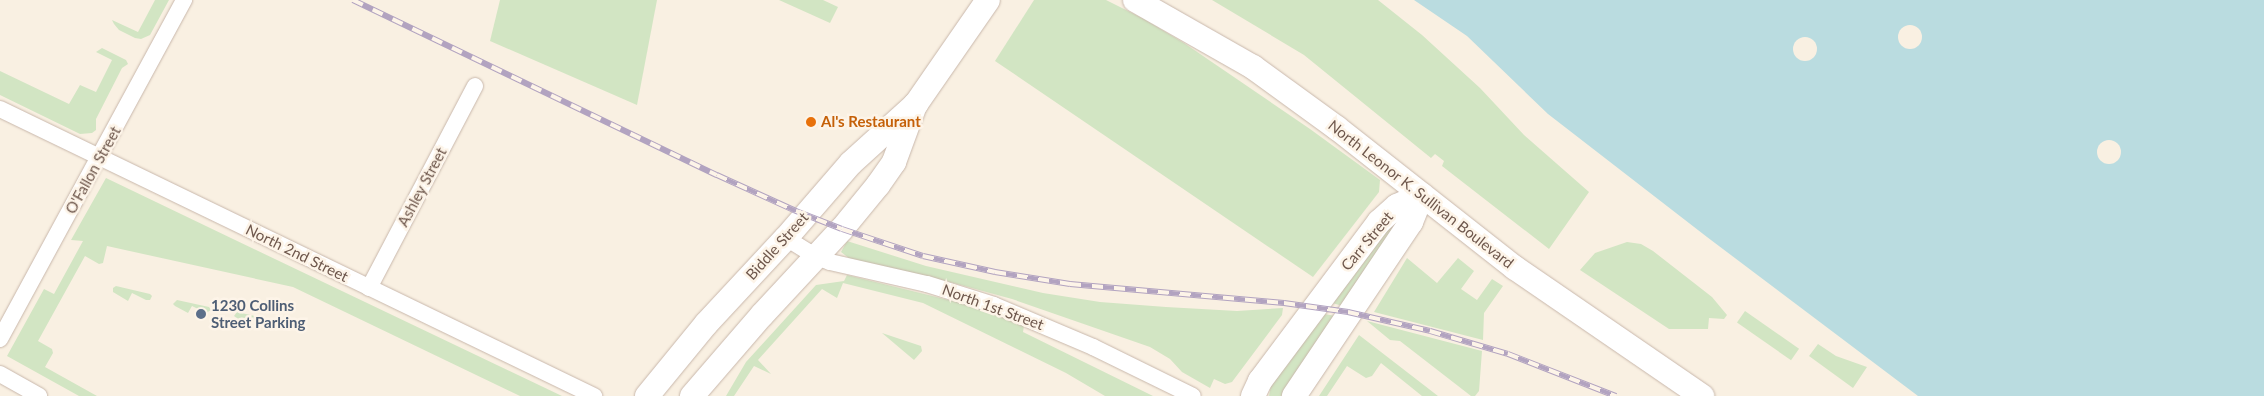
<!DOCTYPE html>
<style>
body{margin:0}
#map{position:relative;width:2264px;height:396px;overflow:hidden;background:#f9f0e2;font-family:Lato,sans-serif}
div>[style]{position:absolute}
.green>*{inset:0;background:#d2e5c3;transform-origin:0 0}
.water>*{inset:0;background:#badce0}
.pier>*{inset:0;background:#f9f0e2}
.round{border-radius:50%}
.roads{filter:drop-shadow(0 0 1px #c8b7ab) drop-shadow(0 0 1px #c8b7ab)}
.street>*{height:16px;margin:-8px;padding:0 8px;transform-origin:8px;border-radius:8px;background:#fff}
.secondary>*{height:24px;margin:-12px;padding:0 12px;transform-origin:12px;border-radius:12px;background:#fff}
.rail>*{height:5.5px;margin-top:-2.75px;transform-origin:0;background:repeating-linear-gradient(90deg,#fdf4e8 0 11px,#b2a3c0 0 22px);box-sizing:border-box;border-block:1px solid #b2a3c0}
.dots>*{width:14px;height:14px;translate:-50% -50%;box-sizing:border-box;border:2px solid #fdf4e8;border-radius:50%}
span{translate:-50% -50%;white-space:nowrap;text-align:center;line-height:1.15;-webkit-text-stroke:5px #fdf4e8;paint-order:stroke}
.food-label{font-size:15px;color:#c56008;font-weight:700}
.left{translate:0 -50%;text-align:left}
.street-label{font-size:15px;color:#6e574c}
.service-label{font-size:15px;color:#4e5e75;font-weight:700}
</style>
<div id="map">
<div class="green">
<i style="clip-path:polygon(155px 0,169px 0,150px 35px,141px 39px,135px 38px,119px 30px,114px 24px,112px 20px,138px 32px)"></i>
<i style="clip-path:polygon(500px 0,657px 0,637px 105px,490px 41px)"></i>
<i style="clip-path:polygon(779px 0,823px 0,838px 7px,830px 23px)"></i>
<i style="clip-path:polygon(1034px 0,1106px 0,1144px 19px,1184px 43px,1310px 129px,1380px 180px,1379px 192px,1313px 277px,995px 61px)"></i>
<i style="clip-path:polygon(1212px 0,1378px 0,1422px 35px,1480px 88px,1524px 135px,1589px 192px,1549px 249px,1442px 166px,1444px 161px,1435px 154px,1431px 158px,1304px 55px)"></i>
<i style="clip-path:polygon(102px 48px,126px 60px,128px 64px,122px 68px,96px 119px,96px 130px,92px 133px,80px 134px,0 95px,0 71px,69px 104px,80px 85px,96px 92px,112px 60px,96px 52px)"></i>
<i style="clip-path:polygon(106px 178px,233px 239px,562px 396px,520px 396px,293px 287px,107px 246px,103px 263px,99px 264px,85px 256px,38px 341px,52px 349px,53px 353px,45px 367px,97px 396px,79px 396px,7px 356px,44px 289px,54px 294px,83px 241px,71px 240px)"></i>
<i style="clip-path:polygon(1391px 226px,1395px 228px,1343px 306px,1332px 303px)"></i>
<i style="clip-path:polygon(847px 241px,926px 266px,1043px 293px,1100px 302px,1166px 307px,1237px 311px,1283px 308px,1282px 315px,1232px 382px,1225px 384px,1214px 379px,1210px 388px,1182px 372px,1170px 359px,1150px 347px,1012px 299px,946px 281px,850px 259px,841px 252px)"></i>
<i style="clip-path:polygon(1627px 242px,1641px 244px,1653px 251px,1712px 297px,1727px 315px,1724px 319px,1709px 318px,1708px 329px,1669px 329px,1580px 270px,1595px 253px)"></i>
<i style="clip-path:polygon(1407px 258px,1437px 283px,1458px 258px,1474px 271px,1461px 289px,1477px 300px,1492px 279px,1503px 286px,1484px 313px,1483px 340px,1374px 312px)"></i>
<i style="clip-path:polygon(847px 275px,969px 305px,1024px 326px,1023px 332px,1153px 396px,1105px 396px,1066px 373px,923px 303px,843px 283px,837px 298px,822px 289px,758px 360px,771px 374px,754px 366px,734px 396px,726px 396px,746px 362px,816px 285px,844px 281px)"></i>
<i style="clip-path:polygon(116px 286px,150px 294px,152px 296px,150px 300px,146px 300px,132px 293px,128px 301px,113px 292px,113px 288px)"></i>
<i style="clip-path:polygon(177px 300px,209px 307px,211px 310px,206px 313px,192px 306px,188px 313px,175px 306px,173px 304px)"></i>
<i style="left:1745px;top:311px;width:66px;height:14px;rotate:35deg"></i>
<i style="clip-path:polygon(237px 312px,269px 319px,271px 322px,266px 325px,252px 318px,248px 326px,234px 316px)"></i>
<i style="clip-path:polygon(1324px 314px,1336px 316px,1281px 396px,1269px 396px,1271px 385px)"></i>
<i style="clip-path:polygon(1367px 321px,1482px 351px,1479px 391px,1475px 396px,1471px 396px,1400px 341px,1390px 340px)"></i>
<i style="clip-path:polygon(882px 333px,921px 346px,922px 351px,914px 360px)"></i>
<i style="clip-path:polygon(1359px 335px,1438px 396px,1422px 396px,1381px 363px,1372px 376px,1366px 378px,1347px 366px,1327px 396px,1319px 396px)"></i>
<i style="clip-path:polygon(1818px 344px,1836px 356px,1867px 367px,1853px 388px,1809px 356px)"></i>
</div>
<div class="water">
<i style="clip-path:polygon(1414px 0,2264px 0,2264px 396px,1918px 396px,1707px 237px,1548px 114px,1467px 36px)"></i>
</div>
<div class="pier">
<i class="round" style="left:1898px;top:25px;width:24px;height:24px"></i>
<i class="round" style="left:1793px;top:37px;width:24px;height:24px"></i>
<i class="round" style="left:2097px;top:140px;width:24px;height:24px"></i>
</div>
<div class="roads">
<div class="street">
<i style="left:0;top:109px;width:660px;rotate:25.79deg"></i>
<i style="left:786px;top:238px;width:36px;rotate:32deg"></i>
<i style="left:817px;top:257px;width:14px;rotate:21deg"></i>
<i style="left:830px;top:262px;width:99px;rotate:12.8deg"></i>
<i style="left:927px;top:284px;width:70px;rotate:17.4deg"></i>
<i style="left:994px;top:305px;width:108px;rotate:23deg"></i>
<i style="left:1093px;top:347px;width:111px;rotate:26.1deg"></i>
<i style="left:369px;top:288px;width:228px;rotate:-62.3deg"></i>
<i style="left:0;top:339px;width:386px;rotate:-61.5deg"></i>
<i style="left:0;top:374px;width:45px;rotate:29.4deg"></i>
</div>
<div class="secondary">
<i style="left:1135px;top:0;width:136px;rotate:29.6deg"></i>
<i style="left:1253px;top:67px;width:104px;rotate:36deg"></i>
<i style="left:1337px;top:128px;width:226px;rotate:38.2deg"></i>
<i style="left:1515px;top:268px;width:227px;rotate:34.4deg"></i>
<i style="left:647px;top:396px;width:93px;rotate:-50.7deg"></i>
<i style="left:706px;top:324px;width:117px;rotate:-47.1deg"></i>
<i style="left:786px;top:238px;width:99px;rotate:-49.1deg"></i>
<i style="left:851px;top:163px;width:88px;rotate:-42.2deg"></i>
<i style="left:916px;top:104px;width:126px;rotate:-55.3deg"></i>
<i style="left:692px;top:396px;width:107px;rotate:-49.2deg"></i>
<i style="left:762px;top:315px;width:117px;rotate:-47.1deg"></i>
<i style="left:842px;top:229px;width:57px;rotate:-50.7deg"></i>
<i style="left:878px;top:185px;width:28px;rotate:-55deg"></i>
<i style="left:894px;top:162px;width:61px;rotate:-69.8deg"></i>
<i style="left:1253px;top:396px;width:17px;rotate:-65deg"></i>
<i style="left:1260px;top:381px;width:199px;rotate:-53.2deg"></i>
<i style="left:1379px;top:222px;width:24px;rotate:-42deg"></i>
<i style="left:1397px;top:206px;width:27px;rotate:-24deg"></i>
<i style="left:1294px;top:396px;width:210px;rotate:-56.1deg"></i>
<i style="left:1411px;top:222px;width:29px;rotate:-68deg"></i>
</div>
</div>
<div class="rail">
<i style="left:353px;top:0;width:404px;rotate:25.7deg"></i>
<i style="left:717px;top:175px;width:87px;rotate:24.5deg"></i>
<i style="left:796px;top:211px;width:49px;rotate:21.4deg"></i>
<i style="left:842px;top:229px;width:85px;rotate:18.4deg"></i>
<i style="left:923px;top:256px;width:74px;rotate:12.5deg"></i>
<i style="left:995px;top:272px;width:76px;rotate:9.1deg"></i>
<i style="left:1070px;top:284px;width:215px;rotate:5.1deg"></i>
<i style="left:1284px;top:303px;width:65px;rotate:8deg"></i>
<i style="left:1348px;top:312px;width:84px;rotate:13deg"></i>
<i style="left:1430px;top:331px;width:81px;rotate:16.4deg"></i>
<i style="left:1508px;top:354px;width:116px;rotate:21.3deg"></i>
</div>
<div class="dots">
<i style="left:811px;top:122px;background:#e8710a"></i>
<i style="left:201px;top:314px;background:#5c6f8a"></i>
</div>
<div class="food-label">
<span class="left" style="left:821px;top:122px">Al's Restaurant</span>
</div>
<div class="street-label">
<span style="left:93px;top:170px;rotate:-61deg">O'Fallon Street</span>
<span style="left:422px;top:187px;rotate:-62deg">Ashley Street</span>
<span style="left:1421px;top:194px;rotate:38deg">North Leonor K. Sullivan Boulevard</span>
<span style="left:1367px;top:241px;rotate:-50deg">Carr Street</span>
<span style="left:777px;top:246px;rotate:-48deg">Biddle Street</span>
<span style="left:297px;top:253px;rotate:26deg">North 2nd Street</span>
<span style="left:993px;top:307px;rotate:20deg">North 1st Street</span>
</div>
<div class="service-label">
<span class="left" style="left:211px;top:314px">1230 Collins<br>Street Parking</span>
</div>
</div>
